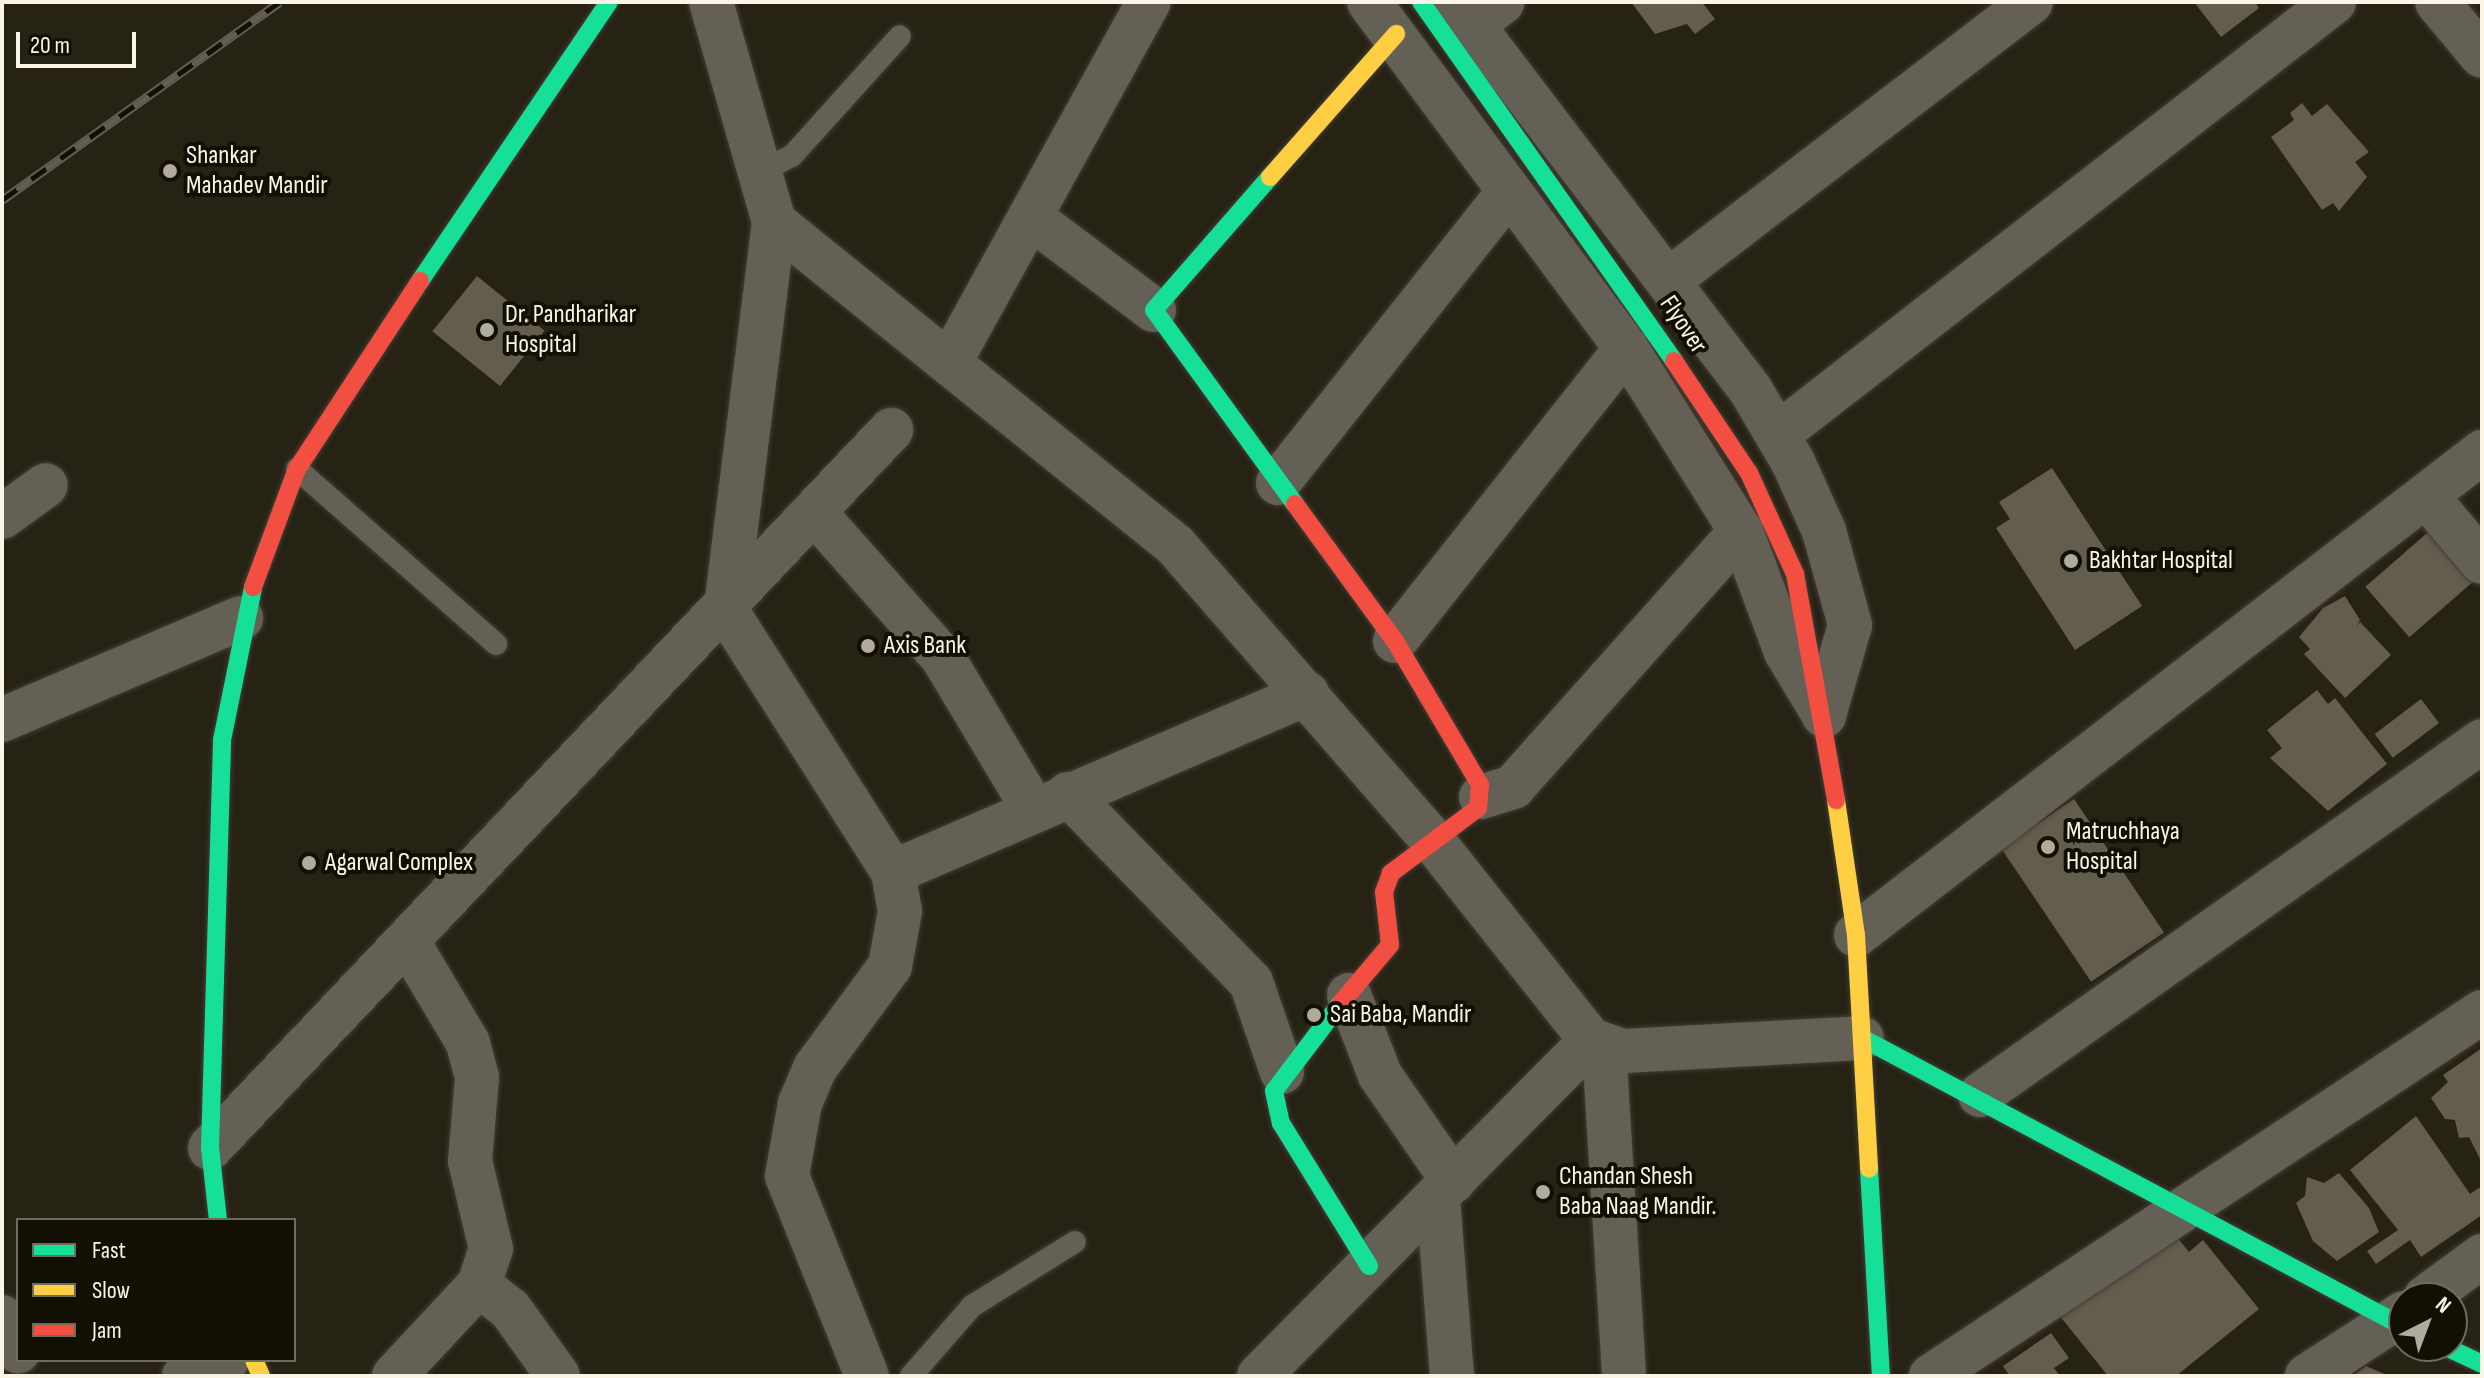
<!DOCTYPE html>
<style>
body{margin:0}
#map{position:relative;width:2484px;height:1378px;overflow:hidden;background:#262214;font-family:"Sofia Sans Condensed",sans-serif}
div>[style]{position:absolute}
.building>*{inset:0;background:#625d4d;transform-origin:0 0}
.roads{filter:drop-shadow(0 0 2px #423e34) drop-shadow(0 0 2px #423e34)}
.lane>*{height:22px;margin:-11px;padding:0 11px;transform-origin:11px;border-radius:11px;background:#646056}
.street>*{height:44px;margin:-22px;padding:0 22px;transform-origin:22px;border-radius:22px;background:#646056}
.fast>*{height:18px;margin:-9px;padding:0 9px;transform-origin:9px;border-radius:9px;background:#16e098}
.slow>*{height:18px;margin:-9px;padding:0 9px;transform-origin:9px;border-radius:9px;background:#ffcf43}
.jam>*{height:18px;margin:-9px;padding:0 9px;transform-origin:9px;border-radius:9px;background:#f24e42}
.rail>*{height:9px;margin-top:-4.5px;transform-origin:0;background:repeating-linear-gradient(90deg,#120f05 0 18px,#625e54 0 36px);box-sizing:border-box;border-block:2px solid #625e54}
.dots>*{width:22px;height:22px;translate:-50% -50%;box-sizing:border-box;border:4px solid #120f05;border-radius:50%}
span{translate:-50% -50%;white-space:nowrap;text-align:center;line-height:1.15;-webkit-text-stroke:8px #120f05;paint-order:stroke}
.poi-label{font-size:26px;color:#faf5e6}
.left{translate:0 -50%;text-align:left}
.street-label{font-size:26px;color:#faf5e6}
.frame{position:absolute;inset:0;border:4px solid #faf5e6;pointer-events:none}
.legend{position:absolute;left:16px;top:1218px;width:280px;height:144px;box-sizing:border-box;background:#120f05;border:2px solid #6f6b5f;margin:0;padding:10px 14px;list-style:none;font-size:24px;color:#faf5e6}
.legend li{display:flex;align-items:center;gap:16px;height:40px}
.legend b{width:40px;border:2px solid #6f6b5f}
.north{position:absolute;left:2388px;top:1282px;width:80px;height:80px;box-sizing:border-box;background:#120f05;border:2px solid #6f6b5f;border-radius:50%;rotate:42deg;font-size:22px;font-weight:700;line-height:32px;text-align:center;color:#faf5e6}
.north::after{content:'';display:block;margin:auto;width:28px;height:36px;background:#b0ab9c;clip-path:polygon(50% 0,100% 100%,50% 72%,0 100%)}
.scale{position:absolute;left:16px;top:32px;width:120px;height:36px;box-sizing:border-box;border:4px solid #faf5e6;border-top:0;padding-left:10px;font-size:24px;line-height:28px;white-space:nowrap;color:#faf5e6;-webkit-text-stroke:6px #120f05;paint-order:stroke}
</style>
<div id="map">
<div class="building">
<i style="clip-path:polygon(1631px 2px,1702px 2px,1715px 19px,1695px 34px,1687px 24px,1655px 34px)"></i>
<i style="clip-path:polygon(2194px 2px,2255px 2px,2259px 8px,2221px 37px)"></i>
<i style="clip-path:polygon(2302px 103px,2312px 116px,2327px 104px,2369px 152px,2355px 162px,2367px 177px,2339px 211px,2333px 203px,2322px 210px,2271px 137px,2294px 120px,2290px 113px)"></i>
<i style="left:477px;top:276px;width:87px;height:71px;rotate:39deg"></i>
<i style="clip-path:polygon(2052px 468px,2142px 606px,2075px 650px,1996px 528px,2010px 519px,1999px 502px)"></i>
<i style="left:2434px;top:527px;width:67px;height:91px;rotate:49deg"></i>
<i style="clip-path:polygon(2345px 596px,2360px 620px,2356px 627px,2360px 622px,2391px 655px,2345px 698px,2304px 654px,2310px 649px,2299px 637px,2323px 608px)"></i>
<i style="clip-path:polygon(2317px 690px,2328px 704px,2335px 698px,2387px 764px,2328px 811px,2270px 758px,2282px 748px,2267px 730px)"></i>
<i style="left:2421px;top:699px;width:30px;height:58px;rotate:53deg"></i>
<i style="left:2074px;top:799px;width:161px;height:88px;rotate:56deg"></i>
<i style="clip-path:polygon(2482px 1048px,2482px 1163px,2469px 1137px,2459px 1138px,2455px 1120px,2445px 1119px,2431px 1098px,2448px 1082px,2443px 1075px)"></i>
<i style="clip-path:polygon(2416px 1116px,2470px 1194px,2482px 1186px,2482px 1215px,2421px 1257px,2410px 1240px,2376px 1264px,2367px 1251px,2398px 1230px,2350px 1170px)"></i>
<i style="clip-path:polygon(2339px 1173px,2369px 1208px,2379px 1232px,2337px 1261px,2313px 1241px,2296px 1203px,2305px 1196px,2307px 1177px,2324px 1183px)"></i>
<i style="clip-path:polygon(2169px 1227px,2189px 1252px,2203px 1240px,2259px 1309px,2176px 1376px,2108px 1376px,2059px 1315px)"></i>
<i style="clip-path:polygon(2051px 1333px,2069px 1358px,2054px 1368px,2060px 1376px,2010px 1376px,2003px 1366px)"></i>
<i style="clip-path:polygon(2366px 1366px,2389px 1376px,2353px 1376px)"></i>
</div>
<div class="roads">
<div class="lane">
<i style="left:760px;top:172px;width:36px;rotate:-27deg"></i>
<i style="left:792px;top:156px;width:161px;rotate:-48deg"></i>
<i style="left:297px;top:469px;width:265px;rotate:41.3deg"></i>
<i style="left:911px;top:1376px;width:93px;rotate:-48.9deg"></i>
<i style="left:972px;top:1306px;width:121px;rotate:-31.9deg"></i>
</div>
<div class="street">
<i style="left:711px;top:2px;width:229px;rotate:74deg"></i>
<i style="left:774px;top:222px;width:391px;rotate:97.1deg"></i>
<i style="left:726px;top:610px;width:311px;rotate:57.5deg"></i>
<i style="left:893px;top:872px;width:40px;rotate:80deg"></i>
<i style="left:900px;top:911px;width:56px;rotate:100.3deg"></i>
<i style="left:890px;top:966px;width:127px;rotate:126.3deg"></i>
<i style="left:815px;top:1068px;width:38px;rotate:113deg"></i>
<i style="left:800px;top:1103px;width:74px;rotate:100.1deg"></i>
<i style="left:787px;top:1176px;width:215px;rotate:68.2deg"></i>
<i style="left:1369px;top:2px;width:431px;rotate:53.4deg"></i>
<i style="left:1626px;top:348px;width:216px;rotate:57.9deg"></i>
<i style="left:1741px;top:531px;width:129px;rotate:69.6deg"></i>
<i style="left:1786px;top:652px;width:74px;rotate:58.9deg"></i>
<i style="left:1455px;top:2px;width:487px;rotate:52.7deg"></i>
<i style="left:1750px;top:389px;width:85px;rotate:59.5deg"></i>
<i style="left:1793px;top:462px;width:76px;rotate:65.8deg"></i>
<i style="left:1824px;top:531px;width:98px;rotate:74.5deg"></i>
<i style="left:1850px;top:625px;width:94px;rotate:106.1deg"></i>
<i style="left:2437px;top:2px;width:70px;rotate:50.2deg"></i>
<i style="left:1472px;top:25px;width:38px;rotate:-37deg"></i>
<i style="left:1030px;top:217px;width:155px;rotate:36.9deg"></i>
<i style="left:774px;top:222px;width:515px;rotate:38.85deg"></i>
<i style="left:1175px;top:545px;width:393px;rotate:48.9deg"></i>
<i style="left:1433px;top:841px;width:254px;rotate:51.6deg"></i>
<i style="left:1591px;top:1040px;width:34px;rotate:19deg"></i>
<i style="left:1623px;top:1051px;width:239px;rotate:-3.1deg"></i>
<i style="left:1669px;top:280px;width:456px;rotate:-37.5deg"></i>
<i style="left:951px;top:360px;width:409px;rotate:-61.1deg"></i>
<i style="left:1778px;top:434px;width:704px;rotate:-37.85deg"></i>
<i style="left:1278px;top:483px;width:372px;rotate:-51.6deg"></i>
<i style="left:2427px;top:497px;width:85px;rotate:49.8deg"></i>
<i style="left:814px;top:512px;width:195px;rotate:48.5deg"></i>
<i style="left:943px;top:658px;width:174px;rotate:59.1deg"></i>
<i style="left:2px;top:517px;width:54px;rotate:-36deg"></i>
<i style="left:1395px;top:641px;width:373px;rotate:-51.7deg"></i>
<i style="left:2px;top:720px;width:260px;rotate:-23.1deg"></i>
<i style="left:1068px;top:794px;width:262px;rotate:45.8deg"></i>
<i style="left:1251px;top:982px;width:95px;rotate:71deg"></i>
<i style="left:1481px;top:797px;width:34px;rotate:-17deg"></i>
<i style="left:1513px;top:787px;width:343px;rotate:-48.3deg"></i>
<i style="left:893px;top:872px;width:451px;rotate:-23.3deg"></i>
<i style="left:1856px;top:935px;width:791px;rotate:-37.65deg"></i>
<i style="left:1349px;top:995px;width:86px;rotate:68.8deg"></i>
<i style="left:1380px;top:1075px;width:129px;rotate:55.4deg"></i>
<i style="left:1604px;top:1047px;width:330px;rotate:86.5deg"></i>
<i style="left:1980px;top:1095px;width:614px;rotate:-35.19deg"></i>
<i style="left:210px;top:1148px;width:990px;rotate:-46.51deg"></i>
<i style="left:1438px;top:1198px;width:179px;rotate:85.5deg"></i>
<i style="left:479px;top:1285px;width:39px;rotate:38deg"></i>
<i style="left:510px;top:1309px;width:82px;rotate:54.4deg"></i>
<i style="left:2425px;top:1298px;width:71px;rotate:-36.4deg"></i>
<i style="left:2px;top:1317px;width:38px;rotate:65deg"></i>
<i style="left:184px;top:1376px;width:46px;rotate:-20.4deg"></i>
<i style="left:394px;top:1376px;width:125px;rotate:-47deg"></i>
<i style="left:479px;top:1285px;width:38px;rotate:-72deg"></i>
<i style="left:491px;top:1249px;width:90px;rotate:-103.4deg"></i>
<i style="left:470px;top:1161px;width:84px;rotate:-85.2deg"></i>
<i style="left:477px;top:1077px;width:35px;rotate:-105deg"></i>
<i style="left:468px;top:1043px;width:117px;rotate:-120.7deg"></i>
<i style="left:1259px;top:1376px;width:472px;rotate:-45.3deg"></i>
<i style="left:1931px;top:1376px;width:660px;rotate:-33.45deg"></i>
<i style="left:2307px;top:1376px;width:116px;rotate:-33deg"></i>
</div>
<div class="fast">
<i style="left:1421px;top:2px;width:439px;rotate:54.8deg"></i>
<i style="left:1270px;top:177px;width:176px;rotate:131.1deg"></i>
<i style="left:1154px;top:310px;width:240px;rotate:54deg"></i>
<i style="left:420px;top:281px;width:337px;rotate:-55.9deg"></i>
<i style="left:1340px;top:1004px;width:109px;rotate:127.2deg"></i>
<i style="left:1274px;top:1091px;width:33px;rotate:78deg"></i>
<i style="left:1281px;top:1123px;width:168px;rotate:58.4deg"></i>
<i style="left:1862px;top:1038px;width:614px;rotate:28.07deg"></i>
<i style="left:1869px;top:1169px;width:207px;rotate:86.7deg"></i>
<i style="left:218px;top:1220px;width:72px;rotate:-96.3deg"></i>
<i style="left:210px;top:1148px;width:408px;rotate:-88.3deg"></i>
<i style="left:222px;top:740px;width:156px;rotate:-78.5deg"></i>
<i style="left:2444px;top:1346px;width:42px;rotate:25.3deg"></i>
</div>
<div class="slow">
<i style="left:1270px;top:177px;width:191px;rotate:-48.6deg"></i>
<i style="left:1836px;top:800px;width:136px;rotate:81.6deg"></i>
<i style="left:1856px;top:935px;width:234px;rotate:86.8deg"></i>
<i style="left:254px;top:1360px;width:17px;rotate:66deg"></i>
</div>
<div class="jam">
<i style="left:1674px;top:361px;width:135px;rotate:56.2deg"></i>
<i style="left:1749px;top:473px;width:111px;rotate:65.5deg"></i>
<i style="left:1795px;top:574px;width:230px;rotate:79.7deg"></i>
<i style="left:1295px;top:504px;width:170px;rotate:53.9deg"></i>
<i style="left:1395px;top:641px;width:167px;rotate:59.4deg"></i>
<i style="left:1480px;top:785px;width:23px;rotate:95deg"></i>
<i style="left:1478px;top:808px;width:109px;rotate:143.2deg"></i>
<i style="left:1391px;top:873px;width:20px;rotate:110deg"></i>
<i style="left:1384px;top:892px;width:53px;rotate:83.5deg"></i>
<i style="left:1390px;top:945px;width:77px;rotate:130.3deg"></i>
<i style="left:253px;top:587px;width:126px;rotate:-69.6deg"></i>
<i style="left:297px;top:469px;width:225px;rotate:-56.8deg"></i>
</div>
</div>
<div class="rail">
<i style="left:2px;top:200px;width:341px;rotate:-35.5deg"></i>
</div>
<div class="dots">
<i style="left:170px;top:171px;background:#b0ab9c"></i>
<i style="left:487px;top:330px;background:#b0ab9c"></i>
<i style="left:2071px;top:561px;background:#b0ab9c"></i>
<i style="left:868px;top:646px;background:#b0ab9c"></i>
<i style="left:2048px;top:847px;background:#b0ab9c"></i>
<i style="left:309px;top:863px;background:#b0ab9c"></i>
<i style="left:1314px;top:1015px;background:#b0ab9c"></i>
<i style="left:1543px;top:1192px;background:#b0ab9c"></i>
</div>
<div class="poi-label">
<span class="left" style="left:186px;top:171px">Shankar<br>Mahadev Mandir</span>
<span class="left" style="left:505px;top:330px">Dr. Pandharikar<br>Hospital</span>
<span class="left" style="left:2089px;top:561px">Bakhtar Hospital</span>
<span class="left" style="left:884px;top:646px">Axis Bank</span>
<span class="left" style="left:2066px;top:847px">Matruchhaya<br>Hospital</span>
<span class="left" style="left:325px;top:863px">Agarwal Complex</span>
<span class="left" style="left:1330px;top:1015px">Sai Baba, Mandir</span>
<span class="left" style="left:1559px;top:1192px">Chandan Shesh<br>Baba Naag Mandir.</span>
</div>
<div class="street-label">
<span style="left:1683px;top:325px;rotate:56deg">Flyover</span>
</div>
<div class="frame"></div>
<ul class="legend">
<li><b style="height:10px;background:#16e098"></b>Fast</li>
<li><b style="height:10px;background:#ffcf43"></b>Slow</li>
<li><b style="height:10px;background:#f24e42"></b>Jam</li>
</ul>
<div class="north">N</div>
<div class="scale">20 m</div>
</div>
